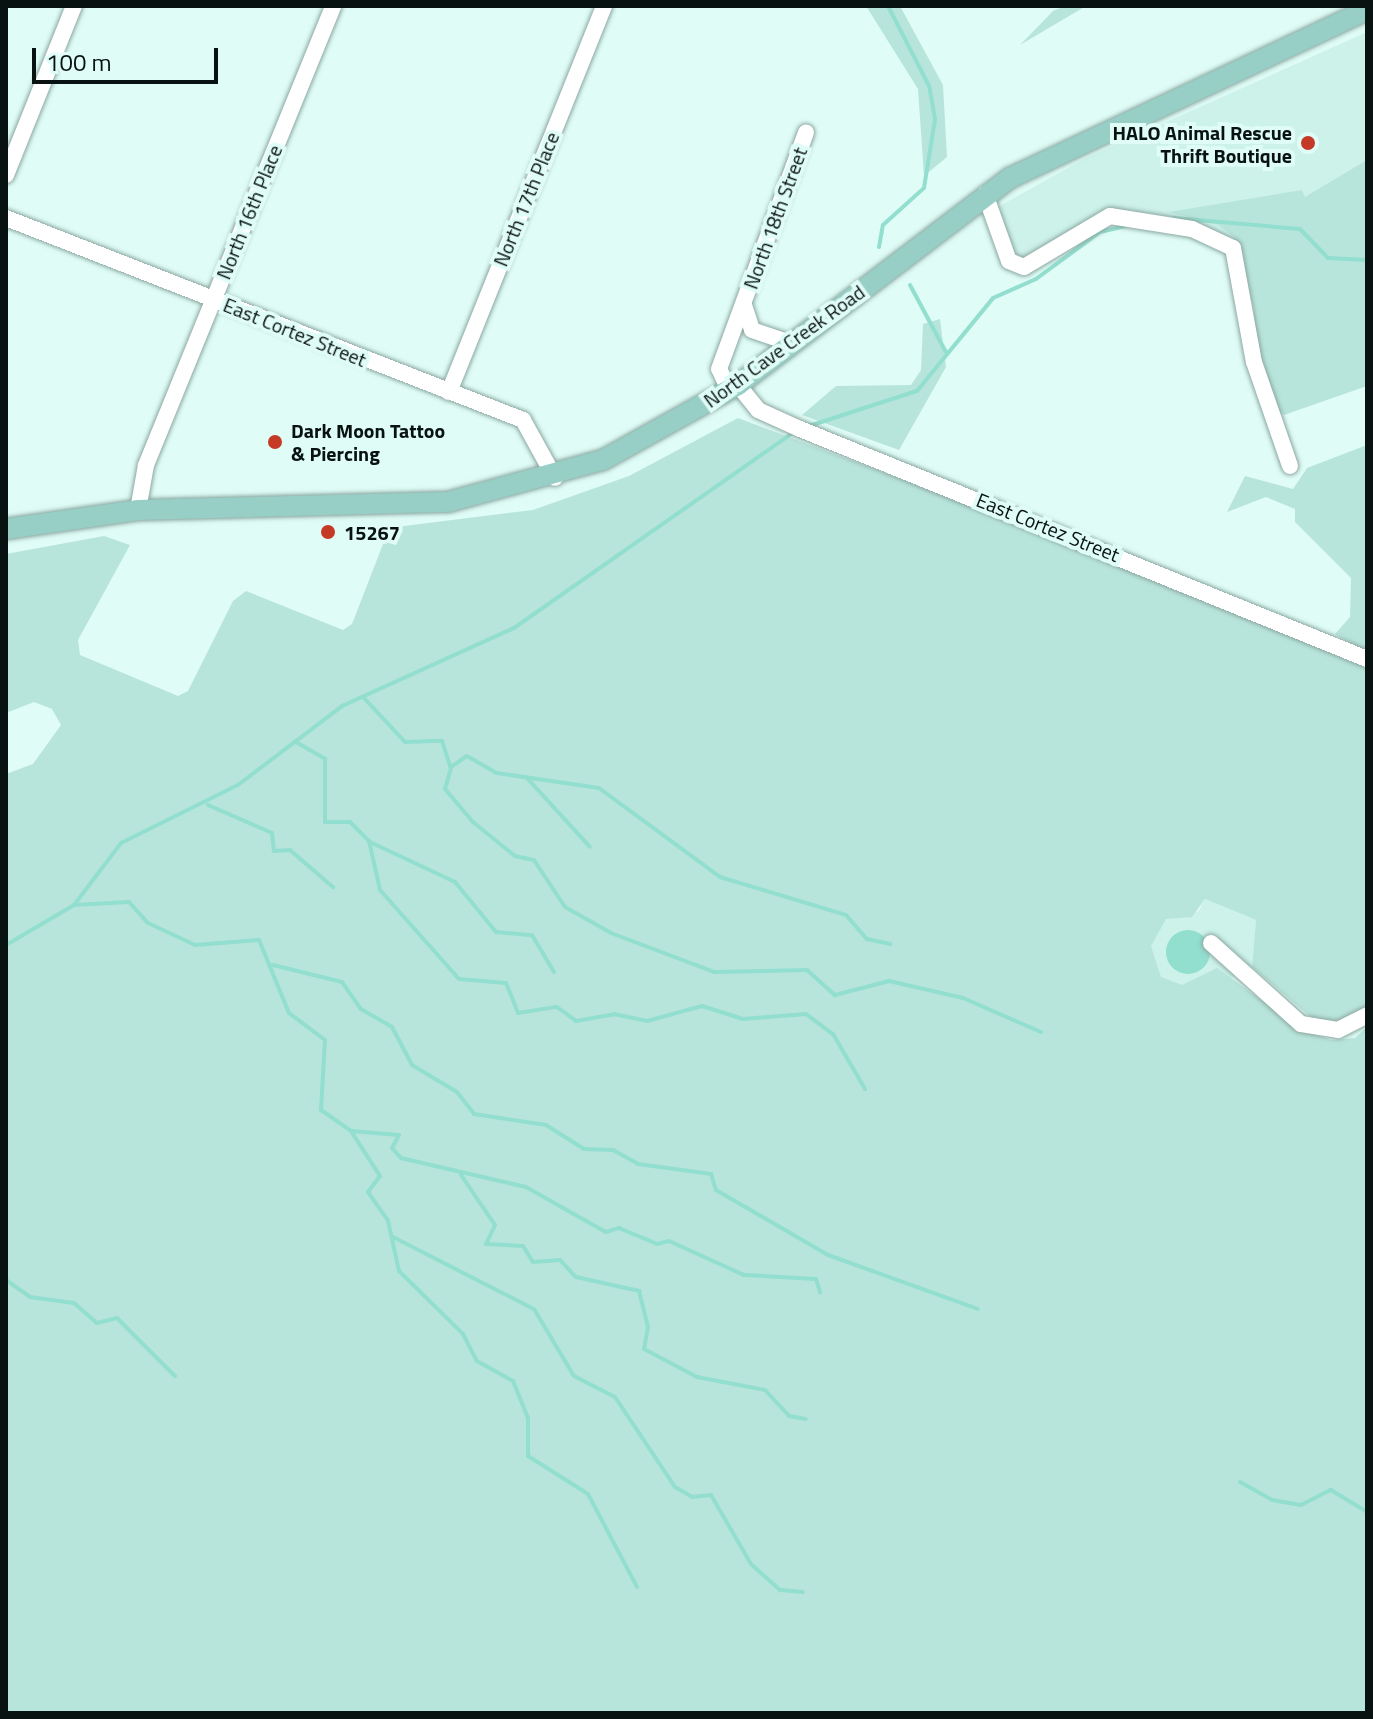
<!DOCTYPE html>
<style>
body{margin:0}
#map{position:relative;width:1373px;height:1719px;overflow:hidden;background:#dffcf6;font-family:"Titillium Web",sans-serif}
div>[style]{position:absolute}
.built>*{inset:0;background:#ccf2ea}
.green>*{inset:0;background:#b8e5db}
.water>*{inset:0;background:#92decf}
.round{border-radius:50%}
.stream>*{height:4px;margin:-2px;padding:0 2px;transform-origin:2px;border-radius:2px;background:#92decf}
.roads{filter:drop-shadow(0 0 2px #8ba7a1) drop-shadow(0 0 2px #8ba7a1)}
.minor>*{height:16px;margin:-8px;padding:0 8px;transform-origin:8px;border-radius:8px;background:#fff}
.major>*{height:20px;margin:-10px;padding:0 10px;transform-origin:10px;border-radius:10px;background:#97cec5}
.dots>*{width:22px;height:22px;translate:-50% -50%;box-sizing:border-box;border:4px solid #dffcf6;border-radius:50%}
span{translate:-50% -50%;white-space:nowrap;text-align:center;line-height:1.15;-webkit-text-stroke:8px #dffcf6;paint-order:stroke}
.poi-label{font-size:20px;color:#081210;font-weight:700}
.right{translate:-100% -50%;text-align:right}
.left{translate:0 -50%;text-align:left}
.street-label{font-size:20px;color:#081210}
.frame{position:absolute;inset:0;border:8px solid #081210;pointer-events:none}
.scale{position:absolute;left:32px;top:48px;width:186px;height:36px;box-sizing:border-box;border:4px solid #081210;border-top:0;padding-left:10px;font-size:24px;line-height:28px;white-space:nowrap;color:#081210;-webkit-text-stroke:6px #dffcf6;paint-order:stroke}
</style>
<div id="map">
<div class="built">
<i style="clip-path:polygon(1367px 32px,1367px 176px,1235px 242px,1112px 211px,1027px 265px,1011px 258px,994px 209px,1084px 159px)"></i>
<i style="clip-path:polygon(1145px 889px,1198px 912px,1205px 899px,1256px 920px,1252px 967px,1170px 1011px,1120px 961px)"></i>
</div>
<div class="green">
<i style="clip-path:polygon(866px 6px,900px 6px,943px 85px,947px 157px,924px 176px,918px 89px)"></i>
<i style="clip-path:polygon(1065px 6px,1086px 6px,1020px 45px,1053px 11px)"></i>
<i style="clip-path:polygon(1367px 160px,1367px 386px,1284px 415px,1272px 406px,1252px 343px,1254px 309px,1234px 237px,1218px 225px,1169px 212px,1302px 190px,1305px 197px)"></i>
<i style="clip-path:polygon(940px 319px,946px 367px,899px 450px,802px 415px,836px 386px,911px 385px,921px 370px,923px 324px)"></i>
<i style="clip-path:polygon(738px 418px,1057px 538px,1367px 668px,1367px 1009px,1335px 1023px,1313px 1019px,1252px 967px,1256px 920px,1205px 899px,1192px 917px,1166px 919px,1151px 946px,1161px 977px,1182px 985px,1217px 968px,1302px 1030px,1331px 1040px,1355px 1038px,1367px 1027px,1367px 1713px,6px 1713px,6px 774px,33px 764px,61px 725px,52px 709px,34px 702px,6px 713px,6px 554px,104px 536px,130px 545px,78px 640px,80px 655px,178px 696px,188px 691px,233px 601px,246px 591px,343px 630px,352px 624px,383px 544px,380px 529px,533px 510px,629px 476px)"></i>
<i style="clip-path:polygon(1367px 445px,1367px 652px,1335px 634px,1350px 617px,1351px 578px,1295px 522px,1295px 509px,1266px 497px,1227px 512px,1245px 476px,1293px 489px,1307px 468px)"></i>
</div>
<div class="water">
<i class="round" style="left:1166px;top:930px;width:44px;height:44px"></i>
</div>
<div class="stream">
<i style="left:1174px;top:218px;width:126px;rotate:5deg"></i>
<i style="left:1300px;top:229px;width:40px;rotate:46deg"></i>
<i style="left:1328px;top:258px;width:39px;rotate:3deg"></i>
<i style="left:879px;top:247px;width:22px;rotate:-80deg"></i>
<i style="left:883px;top:225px;width:55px;rotate:-42.1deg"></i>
<i style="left:924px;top:188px;width:70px;rotate:-80.9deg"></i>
<i style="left:935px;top:119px;width:34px;rotate:-100deg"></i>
<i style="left:929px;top:86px;width:90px;rotate:-117.1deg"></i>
<i style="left:910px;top:285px;width:76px;rotate:61.8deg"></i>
<i style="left:809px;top:426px;width:114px;rotate:-18deg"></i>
<i style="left:917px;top:391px;width:120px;rotate:-50.7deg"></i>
<i style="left:993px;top:298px;width:47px;rotate:-23.8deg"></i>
<i style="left:1036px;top:279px;width:79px;rotate:-36.3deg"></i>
<i style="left:1100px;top:232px;width:26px;rotate:-13deg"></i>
<i style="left:364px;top:698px;width:60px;rotate:47deg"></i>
<i style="left:405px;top:742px;width:37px;rotate:-2deg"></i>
<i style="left:442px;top:741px;width:28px;rotate:72deg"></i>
<i style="left:451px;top:768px;width:22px;rotate:106deg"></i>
<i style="left:445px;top:789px;width:43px;rotate:49.7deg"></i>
<i style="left:473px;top:822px;width:54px;rotate:39deg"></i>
<i style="left:515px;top:856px;width:19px;rotate:12deg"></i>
<i style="left:534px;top:860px;width:56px;rotate:56.6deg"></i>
<i style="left:565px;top:907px;width:53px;rotate:29.5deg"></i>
<i style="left:611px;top:933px;width:110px;rotate:20.7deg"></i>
<i style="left:714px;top:972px;width:93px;rotate:-1.2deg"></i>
<i style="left:807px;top:970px;width:38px;rotate:42deg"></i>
<i style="left:835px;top:995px;width:56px;rotate:-14.5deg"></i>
<i style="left:889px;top:981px;width:76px;rotate:12.9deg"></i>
<i style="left:963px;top:998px;width:85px;rotate:23.6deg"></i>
<i style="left:296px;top:742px;width:34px;rotate:30deg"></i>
<i style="left:325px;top:759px;width:63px;rotate:90deg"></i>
<i style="left:325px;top:822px;width:25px"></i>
<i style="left:350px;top:822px;width:27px;rotate:45deg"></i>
<i style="left:369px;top:841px;width:50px;rotate:77.3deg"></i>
<i style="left:380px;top:890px;width:119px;rotate:48.4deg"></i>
<i style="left:459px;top:979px;width:47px;rotate:4.9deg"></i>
<i style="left:506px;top:983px;width:32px;rotate:68deg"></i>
<i style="left:518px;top:1013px;width:39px;rotate:-9deg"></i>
<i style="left:557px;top:1007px;width:24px;rotate:36deg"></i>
<i style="left:576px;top:1021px;width:39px;rotate:-10deg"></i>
<i style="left:614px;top:1014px;width:34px;rotate:12deg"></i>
<i style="left:647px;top:1021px;width:57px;rotate:-15.3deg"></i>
<i style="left:702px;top:1006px;width:43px;rotate:17.6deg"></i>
<i style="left:743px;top:1019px;width:63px;rotate:-4.5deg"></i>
<i style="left:806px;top:1014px;width:34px;rotate:37deg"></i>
<i style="left:833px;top:1034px;width:64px;rotate:59.8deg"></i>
<i style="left:451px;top:767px;width:19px;rotate:-35deg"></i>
<i style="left:467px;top:756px;width:34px;rotate:30deg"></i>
<i style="left:497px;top:773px;width:103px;rotate:8.4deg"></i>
<i style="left:599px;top:788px;width:150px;rotate:36.3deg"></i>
<i style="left:720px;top:877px;width:132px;rotate:16.8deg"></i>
<i style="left:846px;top:915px;width:32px;rotate:49deg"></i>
<i style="left:867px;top:939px;width:24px;rotate:12deg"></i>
<i style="left:527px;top:778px;width:93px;rotate:47.6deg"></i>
<i style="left:208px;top:805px;width:70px;rotate:23.6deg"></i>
<i style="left:272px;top:833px;width:18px;rotate:84deg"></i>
<i style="left:274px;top:851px;width:16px;rotate:-4deg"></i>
<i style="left:290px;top:850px;width:57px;rotate:40.7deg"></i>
<i style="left:370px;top:842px;width:94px;rotate:25.2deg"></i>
<i style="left:455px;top:882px;width:65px;rotate:50.6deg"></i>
<i style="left:496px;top:932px;width:36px;rotate:5deg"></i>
<i style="left:532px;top:935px;width:43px;rotate:59.3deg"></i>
<i style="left:74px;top:905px;width:55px;rotate:-3.1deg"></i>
<i style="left:129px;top:902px;width:28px;rotate:48deg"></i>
<i style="left:148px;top:923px;width:52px;rotate:25.1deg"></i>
<i style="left:195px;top:945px;width:64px;rotate:-4.5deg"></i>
<i style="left:259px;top:940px;width:79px;rotate:67.7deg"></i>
<i style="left:289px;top:1013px;width:45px;rotate:36.9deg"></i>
<i style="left:325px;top:1040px;width:70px;rotate:93.3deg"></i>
<i style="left:321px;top:1110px;width:37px;rotate:35deg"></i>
<i style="left:351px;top:1131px;width:54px;rotate:57.2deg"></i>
<i style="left:380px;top:1176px;width:20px;rotate:127deg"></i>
<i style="left:368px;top:1192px;width:35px;rotate:55deg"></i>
<i style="left:388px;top:1221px;width:51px;rotate:77.6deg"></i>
<i style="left:399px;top:1271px;width:90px;rotate:44.5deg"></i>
<i style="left:463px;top:1334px;width:30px;rotate:63deg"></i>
<i style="left:477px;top:1361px;width:41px;rotate:29.1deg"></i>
<i style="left:513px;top:1381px;width:40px;rotate:68deg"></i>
<i style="left:528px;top:1418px;width:38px;rotate:90deg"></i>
<i style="left:528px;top:1456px;width:71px;rotate:32.3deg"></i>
<i style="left:588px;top:1494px;width:105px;rotate:62.2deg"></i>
<i style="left:6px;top:945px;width:79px;rotate:-30.5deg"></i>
<i style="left:74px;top:905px;width:78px;rotate:-52.8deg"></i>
<i style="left:121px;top:843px;width:131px;rotate:-26.4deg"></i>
<i style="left:238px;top:785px;width:131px;rotate:-37.2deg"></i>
<i style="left:342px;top:706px;width:189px;rotate:-24.4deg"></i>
<i style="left:514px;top:628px;width:342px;rotate:-35deg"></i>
<i style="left:273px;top:965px;width:71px;rotate:13.8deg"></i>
<i style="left:342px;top:982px;width:33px;rotate:55deg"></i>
<i style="left:361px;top:1009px;width:36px;rotate:30deg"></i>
<i style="left:392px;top:1027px;width:43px;rotate:62.2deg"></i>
<i style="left:412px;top:1065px;width:52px;rotate:31deg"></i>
<i style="left:457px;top:1092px;width:28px;rotate:52deg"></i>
<i style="left:474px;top:1114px;width:73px;rotate:8.7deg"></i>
<i style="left:546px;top:1125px;width:45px;rotate:32.3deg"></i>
<i style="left:584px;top:1149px;width:29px;rotate:2deg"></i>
<i style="left:613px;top:1150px;width:29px;rotate:29deg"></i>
<i style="left:638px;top:1164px;width:74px;rotate:7.8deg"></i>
<i style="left:711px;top:1174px;width:17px;rotate:73deg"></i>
<i style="left:716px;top:1190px;width:129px;rotate:30.1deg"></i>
<i style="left:828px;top:1255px;width:159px;rotate:19.8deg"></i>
<i style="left:351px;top:1131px;width:48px;rotate:4.8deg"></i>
<i style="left:399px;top:1135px;width:15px;rotate:118deg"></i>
<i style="left:392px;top:1148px;width:13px;rotate:48deg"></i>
<i style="left:401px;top:1158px;width:128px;rotate:13.1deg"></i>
<i style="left:526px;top:1187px;width:92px;rotate:29.4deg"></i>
<i style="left:606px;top:1232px;width:14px;rotate:-17deg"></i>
<i style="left:619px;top:1228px;width:41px;rotate:22.8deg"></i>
<i style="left:657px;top:1244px;width:12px;rotate:-14deg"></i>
<i style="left:669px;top:1241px;width:82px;rotate:24.4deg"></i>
<i style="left:744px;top:1275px;width:72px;rotate:3.2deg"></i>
<i style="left:816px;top:1279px;width:14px;rotate:73deg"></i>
<i style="left:461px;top:1175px;width:60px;rotate:55.8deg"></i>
<i style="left:495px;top:1225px;width:21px;rotate:115deg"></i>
<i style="left:486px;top:1244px;width:37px;rotate:3deg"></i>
<i style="left:523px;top:1246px;width:19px;rotate:58deg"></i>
<i style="left:533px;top:1262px;width:27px;rotate:-4deg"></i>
<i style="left:560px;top:1260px;width:23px;rotate:47deg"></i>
<i style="left:576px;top:1277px;width:65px;rotate:12.5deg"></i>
<i style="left:639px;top:1291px;width:37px;rotate:76deg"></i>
<i style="left:648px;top:1327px;width:22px;rotate:100deg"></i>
<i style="left:644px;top:1349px;width:60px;rotate:27.8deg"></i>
<i style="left:697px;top:1377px;width:69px;rotate:10.8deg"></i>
<i style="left:765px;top:1390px;width:35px;rotate:47deg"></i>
<i style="left:789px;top:1416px;width:17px;rotate:10deg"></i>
<i style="left:393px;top:1237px;width:158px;rotate:27.1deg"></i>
<i style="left:534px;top:1309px;width:78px;rotate:59.2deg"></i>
<i style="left:574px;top:1376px;width:46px;rotate:27.1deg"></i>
<i style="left:615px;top:1397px;width:108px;rotate:56.3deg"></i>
<i style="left:675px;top:1487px;width:20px;rotate:30deg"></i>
<i style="left:692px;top:1497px;width:19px;rotate:-6deg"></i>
<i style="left:711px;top:1495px;width:80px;rotate:59.9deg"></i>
<i style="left:751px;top:1564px;width:39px;rotate:42deg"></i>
<i style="left:780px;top:1590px;width:23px;rotate:5deg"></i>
<i style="left:6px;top:1280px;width:29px;rotate:35deg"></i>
<i style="left:30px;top:1297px;width:44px;rotate:7.8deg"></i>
<i style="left:74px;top:1303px;width:30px;rotate:41deg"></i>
<i style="left:97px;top:1323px;width:21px;rotate:-14deg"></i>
<i style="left:117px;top:1318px;width:82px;rotate:45deg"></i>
<i style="left:1240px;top:1482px;width:37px;rotate:29deg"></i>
<i style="left:1272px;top:1500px;width:29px;rotate:10deg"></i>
<i style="left:1301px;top:1505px;width:34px;rotate:-27deg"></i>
<i style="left:1331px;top:1490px;width:42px;rotate:31.4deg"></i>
</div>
<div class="roads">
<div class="minor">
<i style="left:6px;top:175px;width:182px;rotate:-68.1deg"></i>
<i style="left:985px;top:194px;width:71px;rotate:70.3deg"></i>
<i style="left:1009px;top:261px;width:16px;rotate:22deg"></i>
<i style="left:1024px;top:267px;width:100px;rotate:-30.7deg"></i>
<i style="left:1110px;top:216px;width:83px;rotate:9deg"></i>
<i style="left:1192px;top:229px;width:45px;rotate:24.9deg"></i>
<i style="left:1233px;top:248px;width:116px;rotate:79.6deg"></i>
<i style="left:1254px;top:362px;width:110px;rotate:70.9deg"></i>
<i style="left:6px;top:218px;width:555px;rotate:21.34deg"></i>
<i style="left:523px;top:420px;width:66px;rotate:61.1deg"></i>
<i style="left:744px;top:305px;width:26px;rotate:72deg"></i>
<i style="left:752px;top:330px;width:43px;rotate:18.9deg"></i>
<i style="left:738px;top:385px;width:32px;rotate:51deg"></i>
<i style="left:758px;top:410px;width:46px;rotate:24.3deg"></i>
<i style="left:800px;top:429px;width:612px;rotate:22.08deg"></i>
<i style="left:729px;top:390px;width:23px;rotate:-115deg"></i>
<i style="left:719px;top:369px;width:252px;rotate:-69.8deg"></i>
<i style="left:449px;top:392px;width:416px;rotate:-68.1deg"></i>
<i style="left:138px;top:510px;width:46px;rotate:-79.9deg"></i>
<i style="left:146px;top:465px;width:496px;rotate:-67.8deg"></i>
<i style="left:1211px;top:943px;width:121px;rotate:42deg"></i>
<i style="left:1301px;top:1024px;width:37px;rotate:9deg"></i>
<i style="left:1338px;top:1030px;width:33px;rotate:-27deg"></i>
</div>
<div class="major">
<i style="left:6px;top:529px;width:133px;rotate:-8.2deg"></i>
<i style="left:138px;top:510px;width:310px;rotate:-1.5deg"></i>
<i style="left:448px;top:502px;width:161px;rotate:-15.2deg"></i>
<i style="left:603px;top:460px;width:154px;rotate:-29.1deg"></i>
<i style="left:738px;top:385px;width:342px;rotate:-37.3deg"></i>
<i style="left:1010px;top:178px;width:395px;rotate:-25.2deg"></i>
</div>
</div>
<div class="dots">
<i style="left:1308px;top:143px;background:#c53927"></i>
<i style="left:275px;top:442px;background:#c53927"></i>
<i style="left:328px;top:532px;background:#c53927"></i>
</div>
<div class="poi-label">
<span class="right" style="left:1292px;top:144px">HALO Animal Rescue<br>Thrift Boutique</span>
<span class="left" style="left:291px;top:442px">Dark Moon Tattoo<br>&amp; Piercing</span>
<span class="left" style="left:344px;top:532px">15267</span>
</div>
<div class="street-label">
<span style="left:526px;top:199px;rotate:-68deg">North 17th Place</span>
<span style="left:249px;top:212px;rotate:-68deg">North 16th Place</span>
<span style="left:775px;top:218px;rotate:-70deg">North 18th Street</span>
<span style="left:295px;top:332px;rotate:22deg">East Cortez Street</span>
<span style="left:784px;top:346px;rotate:-36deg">North Cave Creek Road</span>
<span style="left:1048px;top:527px;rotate:22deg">East Cortez Street</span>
</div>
<div class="frame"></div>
<div class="scale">100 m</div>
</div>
